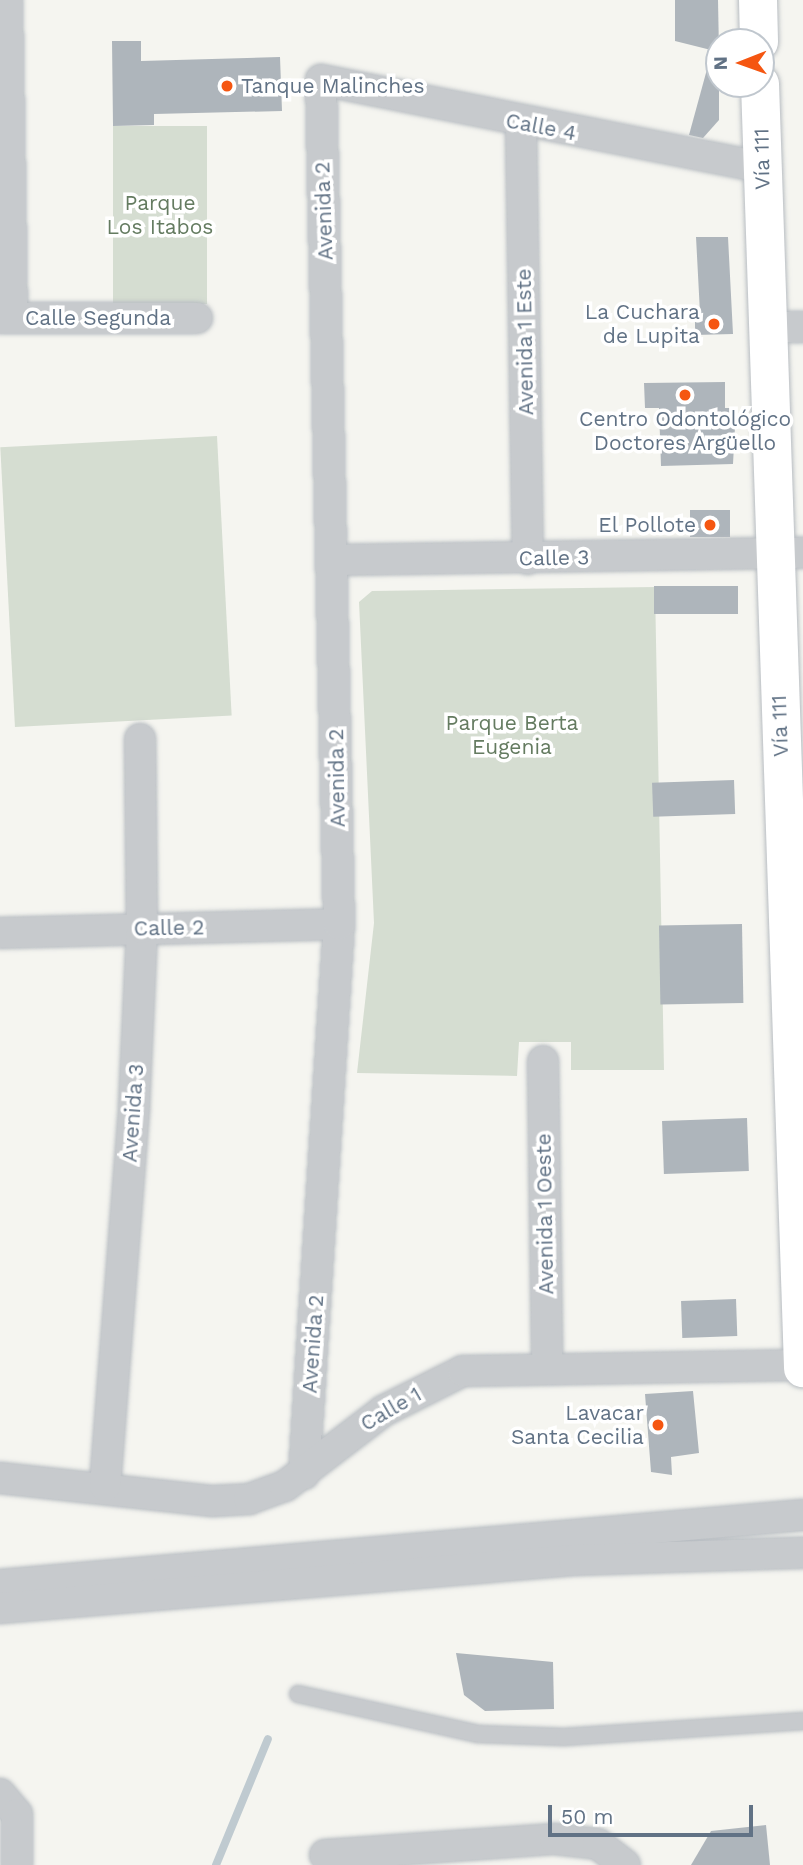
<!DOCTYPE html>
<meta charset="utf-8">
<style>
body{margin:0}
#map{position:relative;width:803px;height:1865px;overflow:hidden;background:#f5f5f0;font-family:"Work Sans",sans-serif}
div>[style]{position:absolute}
.green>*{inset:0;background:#d5ddd1;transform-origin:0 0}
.stream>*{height:8px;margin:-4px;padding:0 4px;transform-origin:4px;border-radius:4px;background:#bfcad0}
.building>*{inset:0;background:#aeb5bb;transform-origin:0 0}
.roads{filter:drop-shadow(0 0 2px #b8bdc2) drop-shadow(0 0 2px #b8bdc2)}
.service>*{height:16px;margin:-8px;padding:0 8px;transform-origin:8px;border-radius:8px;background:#c7cacd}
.minor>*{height:30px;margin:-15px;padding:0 15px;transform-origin:15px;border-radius:15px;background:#c7cacd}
.secondary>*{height:38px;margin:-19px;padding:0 19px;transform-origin:19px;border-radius:19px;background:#fff}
.dots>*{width:19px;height:19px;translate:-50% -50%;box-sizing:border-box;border:4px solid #fff;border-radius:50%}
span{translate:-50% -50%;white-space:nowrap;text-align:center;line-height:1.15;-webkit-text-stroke:7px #fff;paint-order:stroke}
.poi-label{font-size:21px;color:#617285}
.left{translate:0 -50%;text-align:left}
.right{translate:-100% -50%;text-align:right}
.street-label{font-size:21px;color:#617285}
.park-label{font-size:21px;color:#647b60}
.north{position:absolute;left:705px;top:28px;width:70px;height:70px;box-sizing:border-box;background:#fff;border:2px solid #c0c7ce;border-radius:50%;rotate:269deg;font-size:19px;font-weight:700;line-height:28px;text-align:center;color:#617285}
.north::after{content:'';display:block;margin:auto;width:24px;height:32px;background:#f55611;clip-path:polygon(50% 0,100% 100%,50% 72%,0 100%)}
.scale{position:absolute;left:548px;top:1805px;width:205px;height:32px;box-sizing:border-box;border:4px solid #617285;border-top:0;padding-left:9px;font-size:21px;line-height:24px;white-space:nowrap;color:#617285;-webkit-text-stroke:5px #fff;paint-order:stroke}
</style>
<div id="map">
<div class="green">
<i style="left:113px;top:126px;width:94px;height:178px"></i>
<i style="left:217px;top:436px;width:280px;height:217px;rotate:87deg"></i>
<i style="clip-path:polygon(655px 587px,664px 1070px,571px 1070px,571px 1042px,519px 1042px,517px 1076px,357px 1073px,374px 923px,359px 602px,372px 591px)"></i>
</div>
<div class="stream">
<i style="left:216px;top:1865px;width:136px;rotate:-67.6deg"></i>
</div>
<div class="building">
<i style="clip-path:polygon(675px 0,718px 0,719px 52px,675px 41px)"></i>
<i style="clip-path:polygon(112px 41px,141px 41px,141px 61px,280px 57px,282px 111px,154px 114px,154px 125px,113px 126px)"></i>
<i style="clip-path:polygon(712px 51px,719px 52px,719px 120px,703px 138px,689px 135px)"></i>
<i style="clip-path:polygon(696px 237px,728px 237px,733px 334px,695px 335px,695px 313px,700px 313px)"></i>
<i style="clip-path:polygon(725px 382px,725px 408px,736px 408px,733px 464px,661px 466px,659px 408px,645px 408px,644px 383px)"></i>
<i style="left:730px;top:510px;width:27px;height:40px;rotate:90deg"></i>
<i style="left:654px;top:586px;width:84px;height:28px"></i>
<i style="left:734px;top:780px;width:34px;height:82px;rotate:88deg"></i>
<i style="left:742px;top:924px;width:79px;height:83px;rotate:89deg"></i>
<i style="left:747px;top:1118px;width:53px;height:85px;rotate:88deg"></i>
<i style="left:736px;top:1299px;width:37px;height:55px;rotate:88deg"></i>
<i style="clip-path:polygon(693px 1391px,699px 1453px,671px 1457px,672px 1475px,651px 1472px,645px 1394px)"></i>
<i style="clip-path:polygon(456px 1653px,553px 1662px,554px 1709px,485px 1711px,464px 1695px)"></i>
<i style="clip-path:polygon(766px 1825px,770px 1865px,691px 1865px,711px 1831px)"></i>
</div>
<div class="roads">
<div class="service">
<i style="left:298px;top:1694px;width:184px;rotate:12.5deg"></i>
<i style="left:478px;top:1734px;width:86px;rotate:2deg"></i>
<i style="left:564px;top:1737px;width:240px;rotate:-3.8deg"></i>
</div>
<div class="minor">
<i style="left:7px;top:0;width:318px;rotate:89.1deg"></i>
<i style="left:521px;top:124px;width:435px;rotate:89.1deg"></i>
<i style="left:0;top:318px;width:197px"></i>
<i style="left:766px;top:327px;width:37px"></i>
<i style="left:334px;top:560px;width:469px;rotate:-0.9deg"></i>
<i style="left:0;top:933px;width:339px;rotate:-1.5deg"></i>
<i style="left:543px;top:1061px;width:305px;rotate:89.2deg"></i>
<i style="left:304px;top:1474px;width:551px;rotate:-86.36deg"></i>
<i style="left:339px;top:924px;width:844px;rotate:-91.22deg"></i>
<i style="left:321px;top:80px;width:449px;rotate:11.2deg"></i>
<i style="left:0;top:1478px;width:214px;rotate:6.2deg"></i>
<i style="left:213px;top:1501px;width:36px;rotate:-3deg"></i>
<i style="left:249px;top:1499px;width:38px;rotate:-20deg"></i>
<i style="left:285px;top:1486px;width:123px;rotate:-37.4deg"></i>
<i style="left:383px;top:1411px;width:89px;rotate:-26.6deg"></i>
<i style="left:463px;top:1371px;width:340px;rotate:-1deg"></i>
<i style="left:105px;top:1486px;width:381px;rotate:-85.6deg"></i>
<i style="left:134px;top:1106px;width:178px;rotate:-87.4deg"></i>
<i style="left:142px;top:928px;width:189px;rotate:-90.6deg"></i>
<i style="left:0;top:1585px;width:806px;rotate:-4.98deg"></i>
<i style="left:0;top:1608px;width:576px;rotate:-4.78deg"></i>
<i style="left:574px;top:1560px;width:229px;rotate:-1.8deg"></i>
<i style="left:0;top:1794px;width:26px;rotate:50deg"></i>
<i style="left:17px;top:1814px;width:51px;rotate:90deg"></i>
<i style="left:325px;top:1855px;width:231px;rotate:-4deg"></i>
<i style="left:555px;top:1839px;width:43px;rotate:6.6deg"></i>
<i style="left:598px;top:1844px;width:34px;rotate:38deg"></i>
</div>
<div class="secondary">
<i style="left:758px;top:0;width:42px;rotate:88.6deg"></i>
<i style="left:760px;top:84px;width:1285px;rotate:88.08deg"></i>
</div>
</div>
<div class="dots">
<i style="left:227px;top:86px;background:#f55611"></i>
<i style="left:714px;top:324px;background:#f55611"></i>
<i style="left:685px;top:395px;background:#f55611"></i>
<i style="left:710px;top:525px;background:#f55611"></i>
<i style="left:658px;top:1425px;background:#f55611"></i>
</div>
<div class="poi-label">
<span class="left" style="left:241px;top:86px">Tanque Malinches</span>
<span class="right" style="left:700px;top:324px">La Cuchara<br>de Lupita</span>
<span style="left:685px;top:431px">Centro Odontológico<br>Doctores Argüello</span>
<span class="right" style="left:696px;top:525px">El Pollote</span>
<span class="right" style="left:644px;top:1425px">Lavacar<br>Santa Cecilia</span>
</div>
<div class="street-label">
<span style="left:541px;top:127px;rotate:11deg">Calle 4</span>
<span style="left:762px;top:159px;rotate:-91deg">Vía 111</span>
<span style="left:324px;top:211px;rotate:-92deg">Avenida 2</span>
<span style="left:98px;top:318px">Calle Segunda</span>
<span style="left:525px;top:342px;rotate:-91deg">Avenida 1 Este</span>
<span style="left:554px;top:558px;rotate:-1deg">Calle 3</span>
<span style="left:780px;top:726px;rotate:-92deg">Vía 111</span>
<span style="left:337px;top:778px;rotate:-91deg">Avenida 2</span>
<span style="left:169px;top:928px;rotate:-1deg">Calle 2</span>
<span style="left:133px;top:1113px;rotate:-86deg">Avenida 3</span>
<span style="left:545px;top:1214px;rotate:-91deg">Avenida 1 Oeste</span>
<span style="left:313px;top:1344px;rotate:-86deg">Avenida 2</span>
<span style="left:391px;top:1409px;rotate:-30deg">Calle 1</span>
</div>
<div class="park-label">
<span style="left:160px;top:215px">Parque<br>Los Itabos</span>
<span style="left:512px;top:735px">Parque Berta<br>Eugenia</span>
</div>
<div class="north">N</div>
<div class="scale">50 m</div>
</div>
